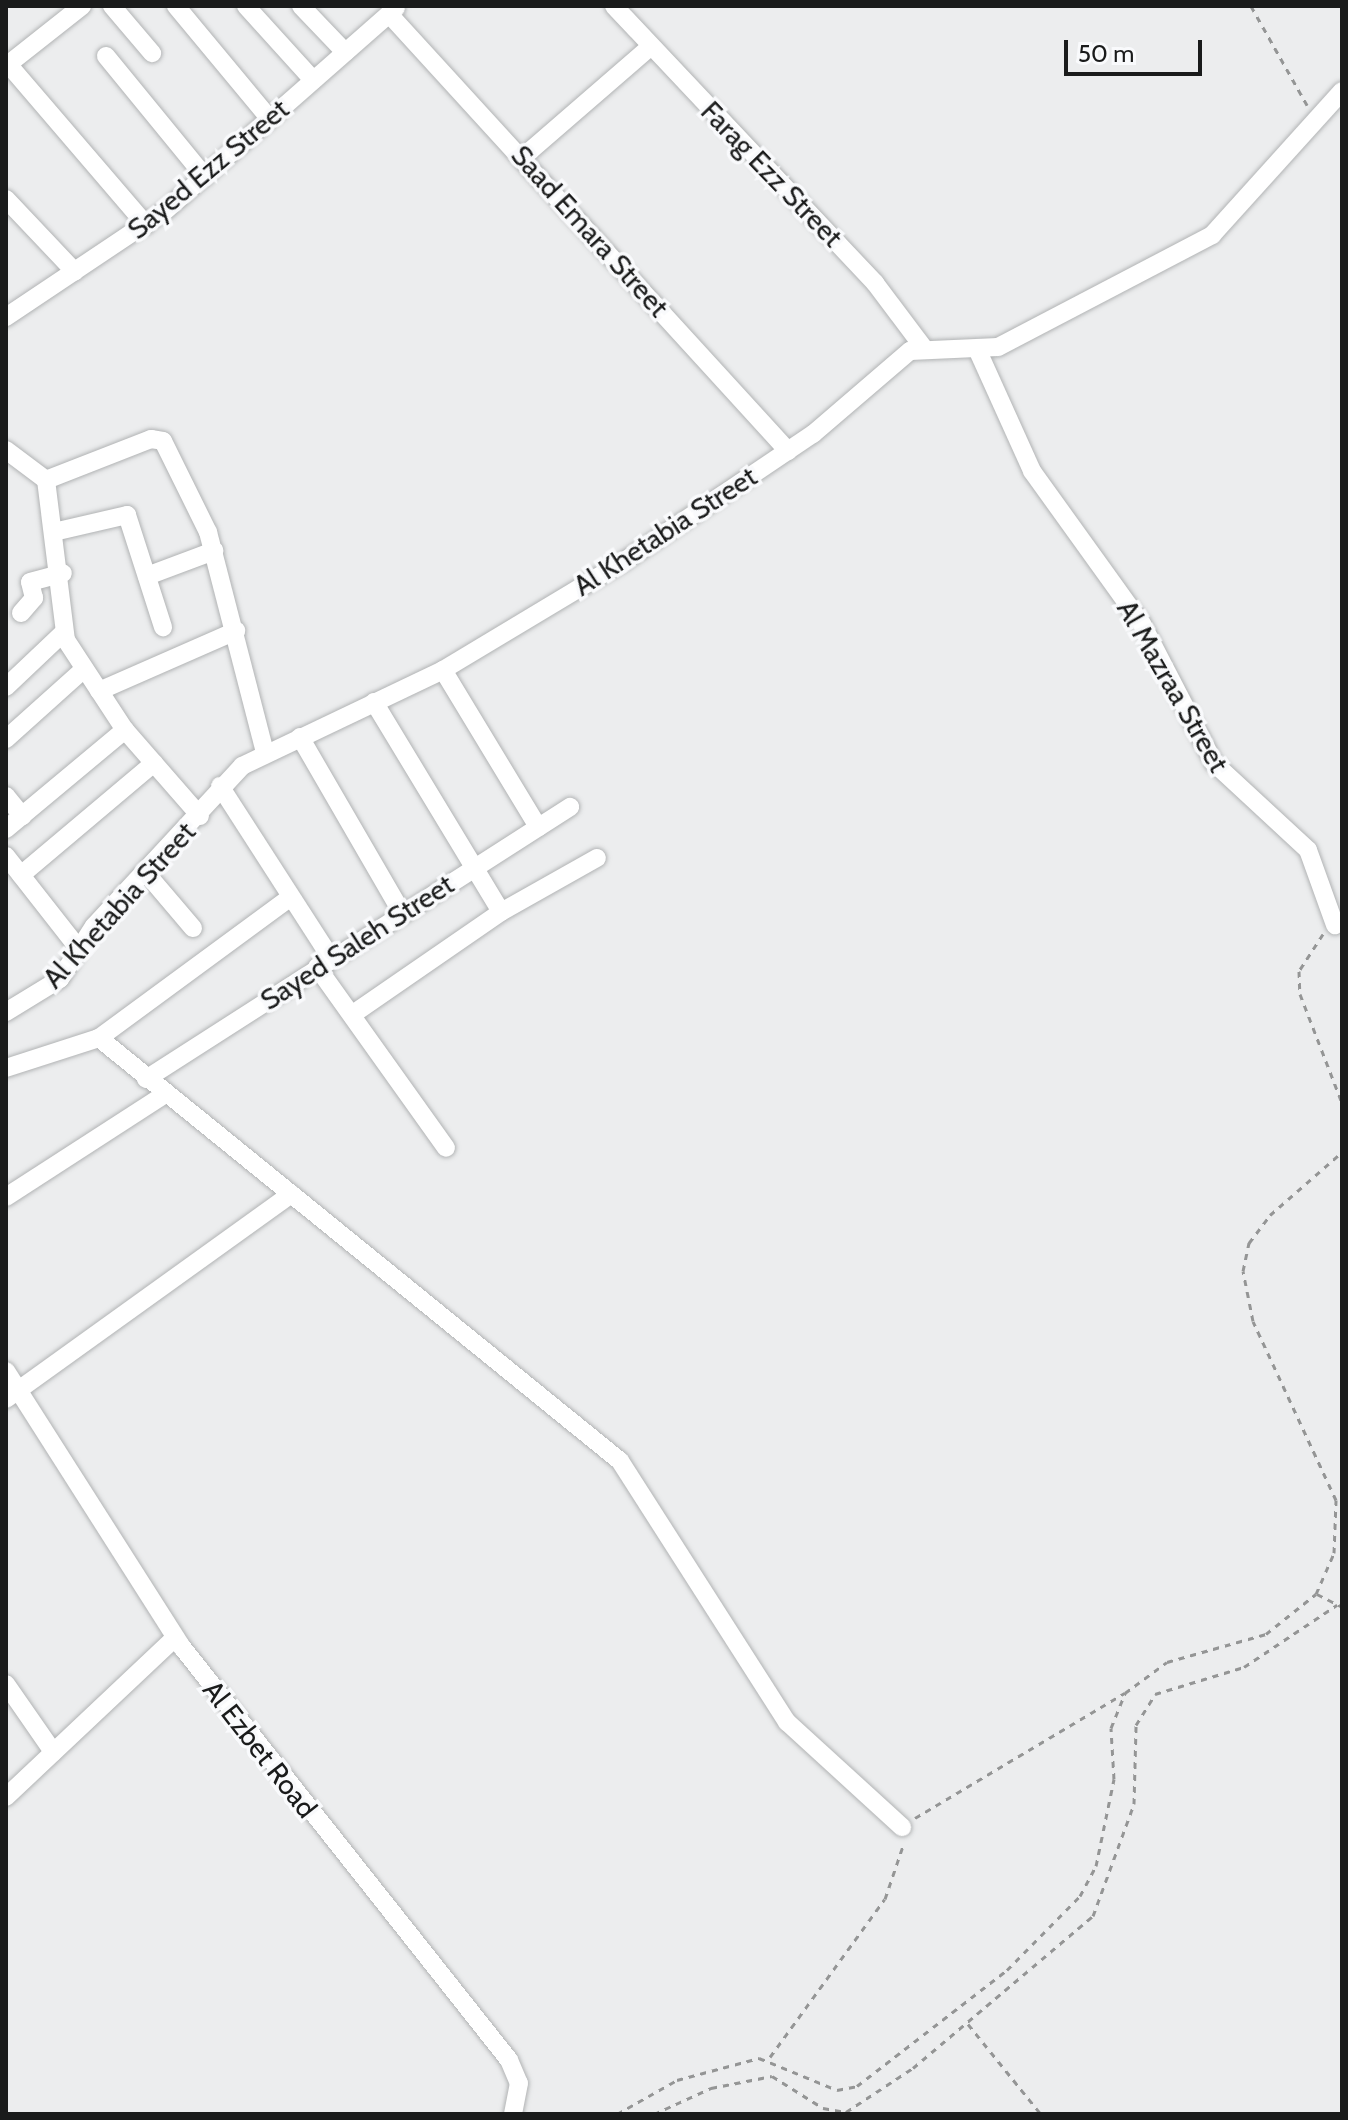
<!DOCTYPE html>
<style>
body{margin:0}
#map{position:relative;width:1348px;height:2120px;overflow:hidden;background:#ecedee;font-family:Cabin,sans-serif}
div>[style]{position:absolute}
.path>*{height:3px;margin-top:-1.5px;transform-origin:0;background:repeating-linear-gradient(90deg,#949595 0 6px,transparent 0 12px)}
.roads{filter:drop-shadow(0 0 2px #b1b3b4) drop-shadow(0 0 2px #b1b3b4)}
.street>*{height:18px;margin:-9px;padding:0 9px;transform-origin:9px;border-radius:9px;background:#fff}
span{translate:-50% -50%;white-space:nowrap;text-align:center;line-height:1.15;-webkit-text-stroke:7px #f9fafc;paint-order:stroke}
.street-label{font-size:28px;color:#1a1b1b}
.frame{position:absolute;inset:0;border:8px solid #1a1b1b;pointer-events:none}
.scale{position:absolute;left:1064px;top:40px;width:138px;height:36px;box-sizing:border-box;border:4px solid #1a1b1b;border-top:0;padding-left:10px;font-size:24px;line-height:28px;white-space:nowrap;color:#1a1b1b;-webkit-text-stroke:6px #f9fafc;paint-order:stroke}
</style>
<div id="map">
<div class="path">
<i style="left:1251px;top:6px;width:114px;rotate:60.5deg"></i>
<i style="left:1323px;top:934px;width:44px;rotate:123deg"></i>
<i style="left:1299px;top:971px;width:23px;rotate:88deg"></i>
<i style="left:1300px;top:994px;width:117px;rotate:68.9deg"></i>
<i style="left:1317px;top:1594px;width:28px;rotate:27deg"></i>
<i style="left:915px;top:1818px;width:244px;rotate:-30.8deg"></i>
<i style="left:968px;top:2024px;width:116px;rotate:51deg"></i>
<i style="left:770px;top:2057px;width:195px;rotate:-54deg"></i>
<i style="left:885px;top:1899px;width:59px;rotate:-71.3deg"></i>
<i style="left:617px;top:2114px;width:69px;rotate:-29.5deg"></i>
<i style="left:677px;top:2080px;width:85px;rotate:-15deg"></i>
<i style="left:759px;top:2058px;width:84px;rotate:22.3deg"></i>
<i style="left:837px;top:2090px;width:20px;rotate:-11deg"></i>
<i style="left:857px;top:2086px;width:190px;rotate:-37.7deg"></i>
<i style="left:1007px;top:1970px;width:104px;rotate:-45.4deg"></i>
<i style="left:1080px;top:1896px;width:34px;rotate:-62deg"></i>
<i style="left:1096px;top:1866px;width:89px;rotate:-78.3deg"></i>
<i style="left:1114px;top:1779px;width:51px;rotate:-93.4deg"></i>
<i style="left:1111px;top:1728px;width:38px;rotate:-68deg"></i>
<i style="left:1125px;top:1693px;width:52px;rotate:-36.4deg"></i>
<i style="left:1167px;top:1662px;width:103px;rotate:-15.8deg"></i>
<i style="left:1266px;top:1634px;width:64px;rotate:-38.7deg"></i>
<i style="left:1316px;top:1594px;width:45px;rotate:-66.3deg"></i>
<i style="left:1334px;top:1553px;width:53px;rotate:-87.8deg"></i>
<i style="left:1336px;top:1500px;width:197px;rotate:-114.9deg"></i>
<i style="left:1253px;top:1321px;width:51px;rotate:-101.3deg"></i>
<i style="left:1243px;top:1271px;width:29px;rotate:-78deg"></i>
<i style="left:1249px;top:1243px;width:35px;rotate:-53deg"></i>
<i style="left:1270px;top:1215px;width:96px;rotate:-41.2deg"></i>
<i style="left:654px;top:2114px;width:63px;rotate:-24.5deg"></i>
<i style="left:711px;top:2088px;width:62px;rotate:-11.1deg"></i>
<i style="left:772px;top:2076px;width:60px;rotate:32.1deg"></i>
<i style="left:823px;top:2108px;width:23px;rotate:10deg"></i>
<i style="left:846px;top:2112px;width:80px;rotate:-33.3deg"></i>
<i style="left:913px;top:2068px;width:236px;rotate:-40.2deg"></i>
<i style="left:1093px;top:1916px;width:119px;rotate:-69.9deg"></i>
<i style="left:1134px;top:1804px;width:79px;rotate:-88.5deg"></i>
<i style="left:1136px;top:1725px;width:36px;rotate:-58deg"></i>
<i style="left:1155px;top:1694px;width:93px;rotate:-16.9deg"></i>
<i style="left:1244px;top:1667px;width:112px;rotate:-33.7deg"></i>
</div>
<div class="roads">
<div class="street">
<i style="left:112px;top:6px;width:62px;rotate:49.6deg"></i>
<i style="left:176px;top:6px;width:146px;rotate:50.3deg"></i>
<i style="left:246px;top:6px;width:100px;rotate:47.8deg"></i>
<i style="left:301px;top:6px;width:64px;rotate:46.3deg"></i>
<i style="left:614px;top:6px;width:381px;rotate:46.7deg"></i>
<i style="left:875px;top:283px;width:80px;rotate:53.1deg"></i>
<i style="left:389px;top:14px;width:592px;rotate:47.6deg"></i>
<i style="left:106px;top:56px;width:156px;rotate:50.7deg"></i>
<i style="left:8px;top:64px;width:212px;rotate:49.4deg"></i>
<i style="left:6px;top:66px;width:97px;rotate:-38.3deg"></i>
<i style="left:523px;top:157px;width:168px;rotate:-40.9deg"></i>
<i style="left:6px;top:199px;width:100px;rotate:46.6deg"></i>
<i style="left:6px;top:317px;width:192px;rotate:-33.8deg"></i>
<i style="left:166px;top:210px;width:306px;rotate:-41.3deg"></i>
<i style="left:977px;top:349px;width:134px;rotate:65.7deg"></i>
<i style="left:1032px;top:471px;width:188px;rotate:54.3deg"></i>
<i style="left:1142px;top:624px;width:157px;rotate:62.6deg"></i>
<i style="left:1214px;top:763px;width:128px;rotate:42.8deg"></i>
<i style="left:1308px;top:850px;width:80px;rotate:70.2deg"></i>
<i style="left:6px;top:450px;width:50px;rotate:36.9deg"></i>
<i style="left:46px;top:480px;width:113px;rotate:-21.3deg"></i>
<i style="left:151px;top:439px;width:12px;rotate:9deg"></i>
<i style="left:163px;top:441px;width:102px;rotate:63.7deg"></i>
<i style="left:208px;top:532px;width:228px;rotate:75.5deg"></i>
<i style="left:46px;top:480px;width:161px;rotate:82.9deg"></i>
<i style="left:66px;top:640px;width:108px;rotate:56.8deg"></i>
<i style="left:125px;top:730px;width:114px;rotate:48.9deg"></i>
<i style="left:58px;top:531px;width:71px;rotate:-13.1deg"></i>
<i style="left:127px;top:515px;width:118px;rotate:72.2deg"></i>
<i style="left:147px;top:576px;width:72px;rotate:-20.5deg"></i>
<i style="left:21px;top:613px;width:20px;rotate:-49deg"></i>
<i style="left:34px;top:598px;width:16px;rotate:-104deg"></i>
<i style="left:30px;top:582px;width:34px;rotate:-15deg"></i>
<i style="left:443px;top:670px;width:184px;rotate:58.8deg"></i>
<i style="left:6px;top:687px;width:80px;rotate:-43.5deg"></i>
<i style="left:99px;top:691px;width:150px;rotate:-23.7deg"></i>
<i style="left:374px;top:702px;width:245px;rotate:58.8deg"></i>
<i style="left:501px;top:912px;width:110px;rotate:-29.4deg"></i>
<i style="left:300px;top:737px;width:203px;rotate:59.9deg"></i>
<i style="left:6px;top:739px;width:105px;rotate:-41.9deg"></i>
<i style="left:220px;top:786px;width:205px;rotate:57.2deg"></i>
<i style="left:6px;top:796px;width:26px;rotate:51deg"></i>
<i style="left:6px;top:829px;width:155px;rotate:-39.8deg"></i>
<i style="left:6px;top:856px;width:118px;rotate:51.9deg"></i>
<i style="left:147px;top:874px;width:71px;rotate:49.6deg"></i>
<i style="left:21px;top:875px;width:174px;rotate:-40.1deg"></i>
<i style="left:317px;top:967px;width:222px;rotate:54.5deg"></i>
<i style="left:6px;top:1012px;width:63px;rotate:-31.4deg"></i>
<i style="left:60px;top:979px;width:63px;rotate:-57.3deg"></i>
<i style="left:94px;top:926px;width:218px;rotate:-47.2deg"></i>
<i style="left:242px;top:766px;width:223px;rotate:-25.5deg"></i>
<i style="left:443px;top:670px;width:210px;rotate:-31deg"></i>
<i style="left:623px;top:562px;width:229px;rotate:-34deg"></i>
<i style="left:813px;top:434px;width:128px;rotate:-40.6deg"></i>
<i style="left:910px;top:351px;width:88px;rotate:-2.6deg"></i>
<i style="left:998px;top:347px;width:242px;rotate:-27.6deg"></i>
<i style="left:1212px;top:235px;width:194px;rotate:-47.9deg"></i>
<i style="left:353px;top:1014px;width:180px;rotate:-34.6deg"></i>
<i style="left:99px;top:1038px;width:671px;rotate:39.07deg"></i>
<i style="left:620px;top:1461px;width:310px;rotate:57.4deg"></i>
<i style="left:787px;top:1722px;width:156px;rotate:42.4deg"></i>
<i style="left:6px;top:1068px;width:98px;rotate:-17.9deg"></i>
<i style="left:99px;top:1038px;width:238px;rotate:-36.3deg"></i>
<i style="left:146px;top:1079px;width:504px;rotate:-32.68deg"></i>
<i style="left:6px;top:1197px;width:189px;rotate:-32.9deg"></i>
<i style="left:6px;top:1371px;width:327px;rotate:57.5deg"></i>
<i style="left:182px;top:1647px;width:527px;rotate:51.63deg"></i>
<i style="left:509px;top:2060px;width:25px;rotate:67deg"></i>
<i style="left:519px;top:2083px;width:32px;rotate:101deg"></i>
<i style="left:6px;top:1399px;width:351px;rotate:-35.7deg"></i>
<i style="left:6px;top:1684px;width:83px;rotate:55.3deg"></i>
<i style="left:6px;top:1797px;width:232px;rotate:-43.3deg"></i>
</div>
</div>
<div class="street-label">
<span style="left:208px;top:169px;rotate:-40deg">Sayed Ezz Street</span>
<span style="left:772px;top:174px;rotate:46deg">Farag Ezz Street</span>
<span style="left:590px;top:231px;rotate:48deg">Saad Emara Street</span>
<span style="left:665px;top:531px;rotate:-33deg">Al Khetabia Street</span>
<span style="left:1173px;top:686px;rotate:60deg">Al Mazraa Street</span>
<span style="left:119px;top:905px;rotate:-48deg">Al Khetabia Street</span>
<span style="left:357px;top:942px;rotate:-33deg">Sayed Saleh Street</span>
<span style="left:260px;top:1749px;rotate:52deg">Al Ezbet Road</span>
</div>
<div class="frame"></div>
<div class="scale">50 m</div>
</div>
